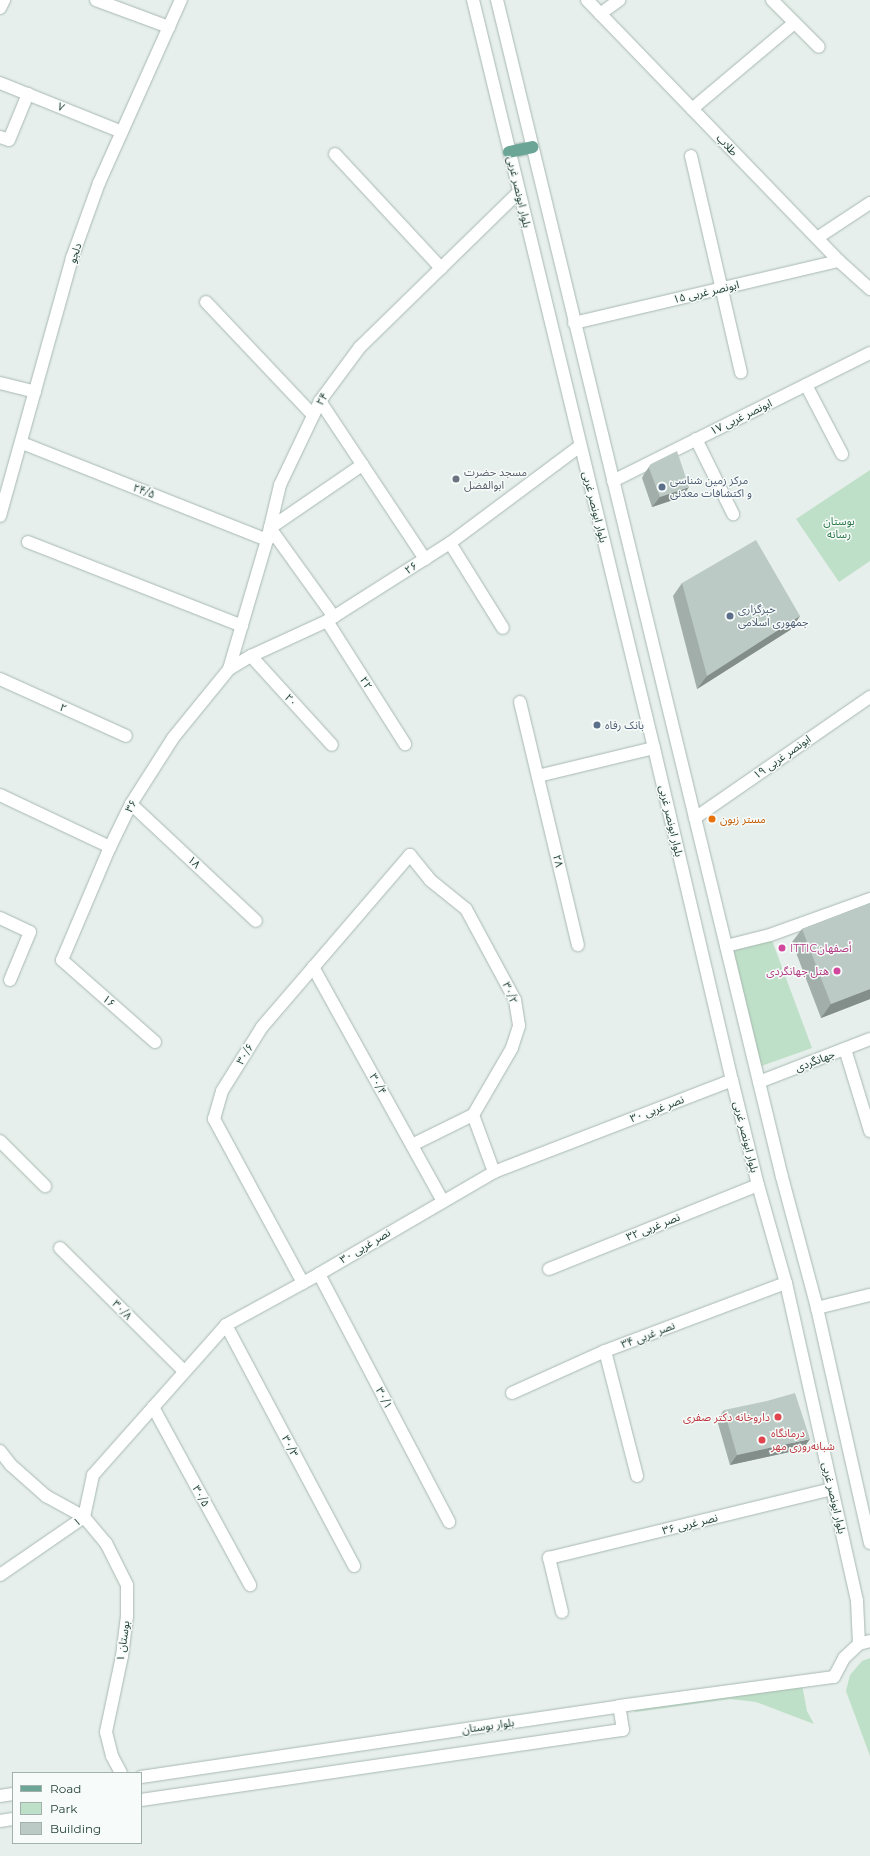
<!DOCTYPE html>
<meta charset="utf-8">
<style>
body{margin:0}
#map{position:relative;width:870px;height:1856px;overflow:hidden;background:#e6efeb;font-family:Montserrat,"Noto Sans Arabic",sans-serif}
div>[style]{position:absolute}
.green>*{inset:0;background:#bfe0c8}
.roads{filter:drop-shadow(0 0 1px #a8b8b2) drop-shadow(0 0 1px #a8b8b2)}
.street>*{height:12px;margin:-6px;padding:0 6px;transform-origin:6px;border-radius:6px;background:#fff}
.secondary>*{height:12px;margin:-6px;padding:0 6px;transform-origin:6px;border-radius:6px;background:#fff}
.primary>*{height:12px;margin:-6px;padding:0 6px;transform-origin:6px;border-radius:6px;background:#6aa596}
.wall>*{inset:0;background:#a1aea9}
.shaded-wall>*{inset:0;background:#838d89}
.building>*{inset:0;background:#bbcac4}
.dots>*{width:11px;height:11px;translate:-50% -50%;box-sizing:border-box;border:2px solid #f7fbf9;border-radius:50%}
span{translate:-50% -50%;white-space:nowrap;text-align:center;line-height:1.15;-webkit-text-stroke:3px #f7fbf9;paint-order:stroke}
.street-label{font-size:11px;color:#24423a}
.worship-label{font-size:11px;color:#5b616d}
.left{translate:0 -50%;text-align:left}
.service-label{font-size:11px;color:#4e5e75}
.park-label{font-size:11px;color:#2d7a4b}
.food-label{font-size:11px;color:#c56008}
.hotel-label{font-size:11px;color:#b23c85}
.right{translate:-100% -50%;text-align:right}
.health-label{font-size:11px;color:#be3a42}
.legend{position:absolute;left:12px;top:1772px;width:130px;height:72px;box-sizing:border-box;background:#f7fbf9;border:1px solid #a3b1ad;margin:0;padding:5px 7px;list-style:none;font-size:12px;color:#24423a}
.legend li{display:flex;align-items:center;gap:8px;height:20px}
.legend b{width:20px;border:1px solid #a3b1ad}
</style>
<div id="map">
<div class="green">
<i style="clip-path:polygon(870px 470px,870px 561px,839px 582px,796px 519px)"></i>
<i style="clip-path:polygon(770px 935px,812px 1048px,756px 1068px,726px 946px)"></i>
<i style="clip-path:polygon(870px 1658px,870px 1756px,846px 1691px,850px 1675px,862px 1661px)"></i>
<i style="clip-path:polygon(802px 1685px,807px 1711px,814px 1724px,756px 1702px,730px 1699px,635px 1712px,634px 1708px)"></i>
</div>
<div class="roads">
<div class="street">
<i style="left:96px;top:0;width:78px;rotate:20.3deg"></i>
<i style="left:587px;top:0;width:363px;rotate:46deg"></i>
<i style="left:839px;top:261px;width:42px;rotate:42.1deg"></i>
<i style="left:772px;top:0;width:66px;rotate:45deg"></i>
<i style="left:0;top:8px;width:9px;rotate:-63deg"></i>
<i style="left:600px;top:14px;width:24px;rotate:-36deg"></i>
<i style="left:0;top:83px;width:131px;rotate:21.9deg"></i>
<i style="left:692px;top:109px;width:133px;rotate:-40.1deg"></i>
<i style="left:0;top:137px;width:9px;rotate:18deg"></i>
<i style="left:9px;top:140px;width:50px;rotate:-67.6deg"></i>
<i style="left:335px;top:154px;width:156px;rotate:47.1deg"></i>
<i style="left:691px;top:156px;width:222px;rotate:77deg"></i>
<i style="left:817px;top:238px;width:64px;rotate:-33.4deg"></i>
<i style="left:206px;top:302px;width:156px;rotate:46.6deg"></i>
<i style="left:574px;top:323px;width:272px;rotate:-13.2deg"></i>
<i style="left:0;top:383px;width:36px;rotate:14deg"></i>
<i style="left:806px;top:385px;width:78px;rotate:62.4deg"></i>
<i style="left:320px;top:401px;width:190px;rotate:56.4deg"></i>
<i style="left:696px;top:439px;width:84px;rotate:63.7deg"></i>
<i style="left:22px;top:443px;width:264px;rotate:21.6deg"></i>
<i style="left:613px;top:481px;width:287px;rotate:-26.5deg"></i>
<i style="left:28px;top:542px;width:230px;rotate:21.4deg"></i>
<i style="left:450px;top:543px;width:100px;rotate:58.1deg"></i>
<i style="left:334px;top:617px;width:110px;rotate:-125.7deg"></i>
<i style="left:270px;top:528px;width:112px;rotate:-34.4deg"></i>
<i style="left:327px;top:621px;width:146px;rotate:57.6deg"></i>
<i style="left:251px;top:656px;width:120px;rotate:47.7deg"></i>
<i style="left:229px;top:669px;width:134px;rotate:-73.6deg"></i>
<i style="left:267px;top:540px;width:57px;rotate:-76.7deg"></i>
<i style="left:280px;top:485px;width:93px;rotate:-64.5deg"></i>
<i style="left:320px;top:401px;width:67px;rotate:-53.5deg"></i>
<i style="left:360px;top:347px;width:222px;rotate:-44.3deg"></i>
<i style="left:0;top:679px;width:138px;rotate:24.3deg"></i>
<i style="left:520px;top:702px;width:250px;rotate:76.6deg"></i>
<i style="left:538px;top:776px;width:119px;rotate:-13.6deg"></i>
<i style="left:0;top:795px;width:122px;rotate:25.3deg"></i>
<i style="left:131px;top:804px;width:171px;rotate:43.1deg"></i>
<i style="left:695px;top:818px;width:213px;rotate:-34.7deg"></i>
<i style="left:0;top:918px;width:33px;rotate:25deg"></i>
<i style="left:30px;top:932px;width:52px;rotate:112.6deg"></i>
<i style="left:726px;top:946px;width:45px;rotate:-14deg"></i>
<i style="left:770px;top:935px;width:106px;rotate:-19.8deg"></i>
<i style="left:313px;top:967px;width:266px;rotate:61deg"></i>
<i style="left:155px;top:1042px;width:124px;rotate:-138.6deg"></i>
<i style="left:62px;top:960px;width:123px;rotate:-67deg"></i>
<i style="left:110px;top:847px;width:48px;rotate:-64deg"></i>
<i style="left:131px;top:804px;width:78px;rotate:-57.5deg"></i>
<i style="left:173px;top:738px;width:89px;rotate:-50.9deg"></i>
<i style="left:229px;top:669px;width:26px;rotate:-31deg"></i>
<i style="left:251px;top:656px;width:84px;rotate:-24.7deg"></i>
<i style="left:327px;top:621px;width:146px;rotate:-32.4deg"></i>
<i style="left:450px;top:543px;width:162px;rotate:-36.7deg"></i>
<i style="left:845px;top:1049px;width:86px;rotate:73deg"></i>
<i style="left:0;top:1141px;width:64px;rotate:45deg"></i>
<i style="left:412px;top:1145px;width:68px;rotate:-26.2deg"></i>
<i style="left:60px;top:1248px;width:175px;rotate:44.8deg"></i>
<i style="left:549px;top:1269px;width:225px;rotate:-21.9deg"></i>
<i style="left:319px;top:1274px;width:280px;rotate:62.3deg"></i>
<i style="left:303px;top:1283px;width:187px;rotate:-118.5deg"></i>
<i style="left:214px;top:1119px;width:29px;rotate:-74deg"></i>
<i style="left:222px;top:1091px;width:75px;rotate:-58deg"></i>
<i style="left:262px;top:1027px;width:227px;rotate:-49.3deg"></i>
<i style="left:410px;top:855px;width:32px;rotate:51deg"></i>
<i style="left:430px;top:880px;width:46px;rotate:38.9deg"></i>
<i style="left:466px;top:909px;width:103px;rotate:61.7deg"></i>
<i style="left:515px;top:1000px;width:26px;rotate:81deg"></i>
<i style="left:519px;top:1026px;width:23px;rotate:108deg"></i>
<i style="left:512px;top:1048px;width:78px;rotate:120.2deg"></i>
<i style="left:473px;top:1115px;width:61px;rotate:69.8deg"></i>
<i style="left:817px;top:1308px;width:55px;rotate:-13.8deg"></i>
<i style="left:226px;top:1325px;width:273px;rotate:62deg"></i>
<i style="left:605px;top:1351px;width:129px;rotate:75.6deg"></i>
<i style="left:512px;top:1393px;width:102px;rotate:-24.3deg"></i>
<i style="left:605px;top:1351px;width:193px;rotate:-20.6deg"></i>
<i style="left:153px;top:1407px;width:203px;rotate:61.4deg"></i>
<i style="left:0;top:1451px;width:18px;rotate:52deg"></i>
<i style="left:11px;top:1465px;width:47px;rotate:41.5deg"></i>
<i style="left:46px;top:1496px;width:43px;rotate:28.9deg"></i>
<i style="left:84px;top:1517px;width:34px;rotate:50deg"></i>
<i style="left:106px;top:1543px;width:47px;rotate:63.4deg"></i>
<i style="left:127px;top:1585px;width:31px;rotate:90deg"></i>
<i style="left:127px;top:1616px;width:40px;rotate:97.1deg"></i>
<i style="left:122px;top:1656px;width:78px;rotate:101.9deg"></i>
<i style="left:106px;top:1732px;width:25px;rotate:76deg"></i>
<i style="left:112px;top:1756px;width:19px;rotate:62deg"></i>
<i style="left:84px;top:1517px;width:43px;rotate:-77.9deg"></i>
<i style="left:93px;top:1475px;width:200px;rotate:-48.4deg"></i>
<i style="left:226px;top:1325px;width:106px;rotate:-28.7deg"></i>
<i style="left:319px;top:1274px;width:203px;rotate:-30.2deg"></i>
<i style="left:494px;top:1172px;width:255px;rotate:-21.1deg"></i>
<i style="left:0;top:1575px;width:102px;rotate:-34.6deg"></i>
<i style="left:562px;top:1612px;width:56px;rotate:-103.5deg"></i>
<i style="left:549px;top:1558px;width:291px;rotate:-13.7deg"></i>
</div>
<div class="secondary">
<i style="left:473px;top:0;width:770px;rotate:76.4deg"></i>
<i style="left:654px;top:748px;width:341px;rotate:76.8deg"></i>
<i style="left:732px;top:1080px;width:108px;rotate:76.1deg"></i>
<i style="left:758px;top:1185px;width:102px;rotate:74.1deg"></i>
<i style="left:786px;top:1283px;width:326px;rotate:77.4deg"></i>
<i style="left:857px;top:1601px;width:43px;rotate:87.3deg"></i>
<i style="left:497px;top:0;width:1211px;rotate:76.39deg"></i>
<i style="left:782px;top:1177px;width:136px;rotate:75deg"></i>
<i style="left:817px;top:1308px;width:241px;rotate:77.3deg"></i>
<i style="left:0;top:516px;width:268px;rotate:-74.4deg"></i>
<i style="left:72px;top:258px;width:80px;rotate:-70.2deg"></i>
<i style="left:99px;top:183px;width:201px;rotate:-65.9deg"></i>
<i style="left:759px;top:1082px;width:119px;rotate:-21.2deg"></i>
<i style="left:141px;top:1777px;width:483px;rotate:-8.4deg"></i>
<i style="left:619px;top:1706px;width:217px;rotate:-7.7deg"></i>
<i style="left:834px;top:1677px;width:21px;rotate:-62deg"></i>
<i style="left:844px;top:1658px;width:21px;rotate:-43deg"></i>
<i style="left:859px;top:1644px;width:11px;rotate:-15deg"></i>
<i style="left:0;top:1796px;width:13px;rotate:-9deg"></i>
<i style="left:141px;top:1800px;width:487px;rotate:-8.3deg"></i>
<i style="left:623px;top:1730px;width:24px;rotate:-99deg"></i>
<i style="left:0;top:1821px;width:13px;rotate:-9deg"></i>
</div>
<div class="primary">
<i style="left:509px;top:152px;width:24px;rotate:-12deg"></i>
</div>
</div>
<div class="wall">
<i style="clip-path:polygon(651px 464px,682px 497px,652px 507px,642px 478px,644px 474px)"></i>
<i style="clip-path:polygon(682px 583px,800px 616px,790px 630px,697px 689px,673px 596px)"></i>
<i style="clip-path:polygon(870px 903px,870px 999px,821px 1018px,792px 942px,802px 929px)"></i>
<i style="clip-path:polygon(724px 1410px,803px 1449px,730px 1465px,717px 1420px)"></i>
</div>
<div class="shaded-wall">
<i style="clip-path:polygon(689px 487px,682px 497px,652px 507px,660px 497px)"></i>
<i style="clip-path:polygon(800px 616px,790px 630px,697px 689px,707px 676px)"></i>
<i style="clip-path:polygon(870px 989px,870px 999px,821px 1018px,831px 1004px)"></i>
<i style="clip-path:polygon(810px 1439px,803px 1449px,730px 1465px,737px 1455px)"></i>
</div>
<div class="building">
<i style="clip-path:polygon(677px 451px,689px 487px,660px 497px,649px 468px,651px 464px)"></i>
<i style="clip-path:polygon(756px 540px,800px 616px,707px 676px,682px 583px)"></i>
<i style="clip-path:polygon(870px 903px,870px 989px,831px 1004px,802px 929px)"></i>
<i style="clip-path:polygon(795px 1393px,810px 1439px,737px 1455px,724px 1410px,767px 1401px)"></i>
</div>
<div class="dots">
<i style="left:456px;top:479px;background:#6b7280"></i>
<i style="left:662px;top:487px;background:#5c6f8a"></i>
<i style="left:730px;top:616px;background:#5c6f8a"></i>
<i style="left:597px;top:725px;background:#5c6f8a"></i>
<i style="left:712px;top:819px;background:#e8710a"></i>
<i style="left:782px;top:948px;background:#d1479c"></i>
<i style="left:837px;top:971px;background:#d1479c"></i>
<i style="left:778px;top:1417px;background:#e0444e"></i>
<i style="left:762px;top:1440px;background:#e0444e"></i>
</div>
<div class="street-label">
<span style="left:61px;top:107px;rotate:22deg">۷</span>
<span style="left:727px;top:145px;rotate:46deg">طلاب</span>
<span style="left:519px;top:192px;rotate:77deg">بلوار ابونصر غربی</span>
<span style="left:75px;top:253px;rotate:-72deg">دلجو</span>
<span style="left:706px;top:292px;rotate:-13deg">ابونصر غربی ۱۵</span>
<span style="left:322px;top:399px;rotate:-57deg">۲۴</span>
<span style="left:741px;top:417px;rotate:-26deg">ابونصر غربی ۱۷</span>
<span style="left:144px;top:491px;rotate:21deg">۲۴/۵</span>
<span style="left:595px;top:507px;rotate:76deg">بلوار ابونصر غربی</span>
<span style="left:411px;top:568px;rotate:-33deg">۲۶</span>
<span style="left:366px;top:683px;rotate:58deg">۲۲</span>
<span style="left:291px;top:700px;rotate:47deg">۲۰</span>
<span style="left:63px;top:708px;rotate:24deg">۲</span>
<span style="left:782px;top:757px;rotate:-35deg">ابونصر غربی ۱۹</span>
<span style="left:131px;top:806px;rotate:-61deg">۳۶</span>
<span style="left:671px;top:821px;rotate:77deg">بلوار ابونصر غربی</span>
<span style="left:558px;top:861px;rotate:77deg">۲۸</span>
<span style="left:194px;top:862px;rotate:43deg">۱۸</span>
<span style="left:510px;top:993px;rotate:66deg">۳۰/۲</span>
<span style="left:109px;top:1001px;rotate:41deg">۱۶</span>
<span style="left:245px;top:1054px;rotate:-58deg">۳۰/۶</span>
<span style="left:815px;top:1061px;rotate:-21deg">جهانگردی</span>
<span style="left:378px;top:1084px;rotate:61deg">۳۰/۴</span>
<span style="left:657px;top:1109px;rotate:-21deg">نصر غربی ۳۰</span>
<span style="left:746px;top:1137px;rotate:76deg">بلوار ابونصر غربی</span>
<span style="left:653px;top:1227px;rotate:-22deg">نصر غربی ۳۲</span>
<span style="left:365px;top:1246px;rotate:-31deg">نصر غربی ۳۰</span>
<span style="left:122px;top:1310px;rotate:45deg">۳۰/۸</span>
<span style="left:648px;top:1335px;rotate:-21deg">نصر غربی ۳۴</span>
<span style="left:384px;top:1398px;rotate:62deg">۳۰/۱</span>
<span style="left:290px;top:1446px;rotate:62deg">۳۰/۳</span>
<span style="left:201px;top:1496px;rotate:61deg">۳۰/۵</span>
<span style="left:834px;top:1498px;rotate:77deg">بلوار ابونصر غربی</span>
<span style="left:77px;top:1522px;rotate:-34deg">۱</span>
<span style="left:690px;top:1524px;rotate:-14deg">نصر غربی ۳۶</span>
<span style="left:123px;top:1641px;rotate:-82deg">بوستان ۱</span>
<span style="left:488px;top:1726px;rotate:-8deg">بلوار بوستان</span>
</div>
<div class="worship-label">
<span class="left" style="left:464px;top:479px">مسجد حضرت<br>ابوالفضل</span>
</div>
<div class="service-label">
<span class="left" style="left:670px;top:487px">مرکز زمین شناسی<br>و اکتشافات معدنی</span>
<span class="left" style="left:738px;top:616px">خبرگزاری<br>جمهوری اسلامی</span>
<span class="left" style="left:605px;top:725px">بانک رفاه</span>
</div>
<div class="park-label">
<span style="left:839px;top:528px">بوستان<br>رسانه</span>
</div>
<div class="food-label">
<span class="left" style="left:720px;top:819px">مستر زبون</span>
</div>
<div class="hotel-label">
<span class="left" style="left:790px;top:948px">ITTICأصفهان</span>
<span class="right" style="left:829px;top:971px">هتل جهانگردی</span>
</div>
<div class="health-label">
<span class="right" style="left:770px;top:1417px">داروخانه دکتر صفری</span>
<span class="left" style="left:771px;top:1440px">درمانگاه<br>شبانه‌روزی مهر</span>
</div>
<ul class="legend">
<li><b style="height:5px;background:#6aa596"></b>Road</li>
<li><b style="height:11px;background:#bfe0c8"></b>Park</li>
<li><b style="height:11px;background:#bbcac4"></b>Building</li>
</ul>
</div>
